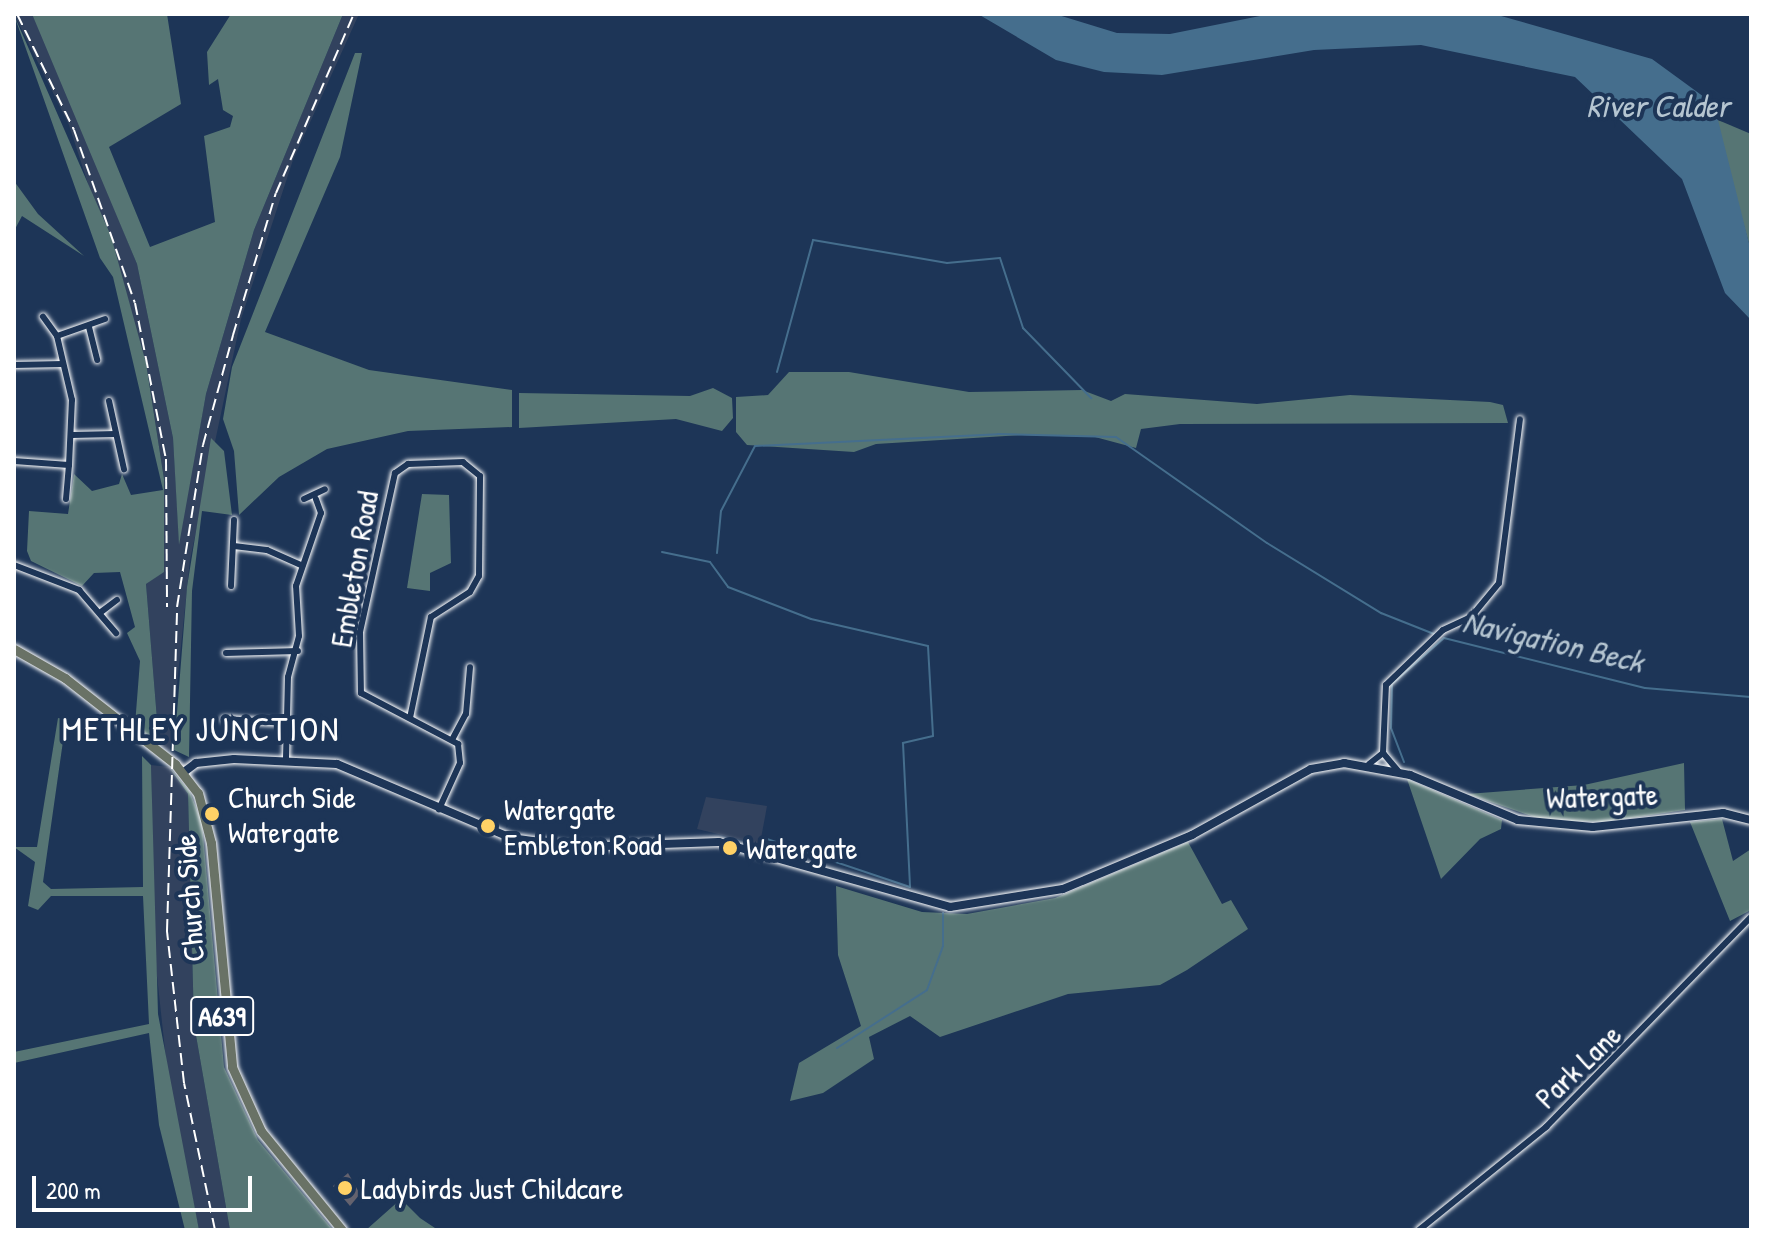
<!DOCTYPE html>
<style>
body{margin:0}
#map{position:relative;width:1765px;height:1244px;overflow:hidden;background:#1d3557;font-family:"Patrick Hand",sans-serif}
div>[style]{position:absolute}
.built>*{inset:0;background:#32425e}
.green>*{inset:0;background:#567574}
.water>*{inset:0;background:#456e8d}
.stream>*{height:2px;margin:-1px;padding:0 1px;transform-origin:1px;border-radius:1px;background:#456e8d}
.building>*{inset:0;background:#64626e}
.roads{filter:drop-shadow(0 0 2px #fff) drop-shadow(0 0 2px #fff)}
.street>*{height:6px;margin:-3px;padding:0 3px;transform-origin:3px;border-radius:3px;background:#1d3557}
.secondary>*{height:8px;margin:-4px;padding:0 4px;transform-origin:4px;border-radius:4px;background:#1d3557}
.primary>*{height:9px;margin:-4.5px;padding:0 4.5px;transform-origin:4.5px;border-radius:4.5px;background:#697266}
.rail>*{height:2px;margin-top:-1px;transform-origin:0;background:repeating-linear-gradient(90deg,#fff 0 12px,transparent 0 18px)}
.dots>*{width:22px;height:22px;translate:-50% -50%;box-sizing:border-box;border:4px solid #1d3557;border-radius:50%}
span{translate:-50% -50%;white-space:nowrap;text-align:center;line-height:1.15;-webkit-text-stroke:8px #1d3557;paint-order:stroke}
.shield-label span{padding:2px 6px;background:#1d3557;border:2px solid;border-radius:6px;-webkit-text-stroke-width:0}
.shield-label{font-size:28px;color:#fff;font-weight:700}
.street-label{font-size:30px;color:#fff}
.poi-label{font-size:30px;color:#fff}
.left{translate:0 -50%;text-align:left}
.water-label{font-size:32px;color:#b5c5d1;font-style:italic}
.quarter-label{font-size:34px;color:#fff;letter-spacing:2px}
.frame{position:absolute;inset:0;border:16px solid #fff;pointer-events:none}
.scale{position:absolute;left:32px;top:1176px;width:220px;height:36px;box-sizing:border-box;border:4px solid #fff;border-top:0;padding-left:10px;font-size:24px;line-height:28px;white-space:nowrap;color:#fff;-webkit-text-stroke:6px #1d3557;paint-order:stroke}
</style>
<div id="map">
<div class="built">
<i style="clip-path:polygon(14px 14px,32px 14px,45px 39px,137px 264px,173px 438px,179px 539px,206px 394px,254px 230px,343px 14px,359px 14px,293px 160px,241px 319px,190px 560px,170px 751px,159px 744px,146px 584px,164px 571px,164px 479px,146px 363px,69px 125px)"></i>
<i style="clip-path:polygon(151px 765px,169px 767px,188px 794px,194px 1024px,230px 1230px,199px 1230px,169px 1087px,154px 948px)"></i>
<i style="clip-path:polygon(706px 797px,767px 806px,760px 844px,697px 829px)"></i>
</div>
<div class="green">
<i style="clip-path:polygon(32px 14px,167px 14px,181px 104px,109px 147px,150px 247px,215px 222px,204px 136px,230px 127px,233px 116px,223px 110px,218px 79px,209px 85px,207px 52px,231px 14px,343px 14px,254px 230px,206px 394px,179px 545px,173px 438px,137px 264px)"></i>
<i style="clip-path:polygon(14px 15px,111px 236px,146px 363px,164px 479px,164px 572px,146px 584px,159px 744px,135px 725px,140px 661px,127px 633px,135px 627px,120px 572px,94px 573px,82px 586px,31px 561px,27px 551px,29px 511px,68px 514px,74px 474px,92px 491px,119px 484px,122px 474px,131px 495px,163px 490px,113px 277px,100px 258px)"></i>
<i style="clip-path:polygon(355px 53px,362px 53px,340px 157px,265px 332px,369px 370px,512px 390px,512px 427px,408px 431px,327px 449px,279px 477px,239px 515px,234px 451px,223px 419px,232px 367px)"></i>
<i style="clip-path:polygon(1718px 120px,1751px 134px,1751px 251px,1717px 128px)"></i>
<i style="clip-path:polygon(14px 181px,38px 214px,84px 256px,22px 216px,14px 231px)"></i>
<i style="clip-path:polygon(789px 372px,849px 372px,969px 392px,1082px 390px,1111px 401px,1125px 394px,1257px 404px,1350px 395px,1490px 402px,1503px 405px,1508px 423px,1180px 424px,1141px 429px,1136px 448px,1095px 437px,1022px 435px,876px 444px,854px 452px,747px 445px,736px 432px,736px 397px,768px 395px)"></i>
<i style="clip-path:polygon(713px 388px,732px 398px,733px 418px,722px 431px,676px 419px,519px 428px,519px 393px,690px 396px)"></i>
<i style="clip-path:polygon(211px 438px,224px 451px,232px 515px,202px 511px,192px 591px,189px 757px,174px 750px,187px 587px)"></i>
<i style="clip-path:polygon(422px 494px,449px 495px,451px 563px,430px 573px,430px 591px,407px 588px)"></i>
<i style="clip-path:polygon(58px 718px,66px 720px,43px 882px,51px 889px,143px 887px,142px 756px,151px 765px,158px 1014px,199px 1230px,185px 1230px,159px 1125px,149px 1033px,14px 1063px,14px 1052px,149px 1024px,143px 896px,51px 896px,38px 910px,28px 906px,35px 862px,14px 847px,37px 847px)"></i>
<i style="clip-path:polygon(1684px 763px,1685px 810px,1604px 822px,1543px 820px,1467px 794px,1584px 785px)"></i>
<i style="clip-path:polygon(169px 767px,190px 792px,202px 823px,224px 1067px,258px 1140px,333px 1230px,230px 1230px,194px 1024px,188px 794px)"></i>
<i style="clip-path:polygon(1407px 779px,1502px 820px,1501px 829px,1480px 839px,1441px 879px)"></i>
<i style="clip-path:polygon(1722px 819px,1733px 861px,1751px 849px,1751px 910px,1730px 921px,1690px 822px)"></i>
<i style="clip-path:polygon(1188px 842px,1222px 904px,1231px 900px,1248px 929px,1187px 970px,1160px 985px,1068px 994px,940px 1037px,910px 1016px,869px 1037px,874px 1059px,823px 1093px,790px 1101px,799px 1063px,861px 1026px,838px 955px,836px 886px,922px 912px,967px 914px,1055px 898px)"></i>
<i style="clip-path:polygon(401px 1199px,420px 1218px,438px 1230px,366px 1230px)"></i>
</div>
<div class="water">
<i style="clip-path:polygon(978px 14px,1055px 14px,1117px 33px,1170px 34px,1270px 14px,1494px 14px,1652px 59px,1726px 113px,1696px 99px,1718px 120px,1751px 251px,1751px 320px,1725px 293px,1682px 179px,1575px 77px,1421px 45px,1314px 50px,1162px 75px,1104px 72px,1056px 60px)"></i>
</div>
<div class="stream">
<i style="left:777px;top:372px;width:137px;rotate:-74.7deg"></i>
<i style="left:813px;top:240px;width:136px;rotate:9.7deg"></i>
<i style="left:947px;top:263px;width:53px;rotate:-5.4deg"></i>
<i style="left:1000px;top:258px;width:74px;rotate:71.8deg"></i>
<i style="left:1023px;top:328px;width:98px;rotate:45.8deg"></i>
<i style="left:662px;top:552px;width:49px;rotate:11.8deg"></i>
<i style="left:710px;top:562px;width:31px;rotate:54deg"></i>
<i style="left:728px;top:587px;width:89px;rotate:21.1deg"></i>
<i style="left:811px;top:619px;width:120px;rotate:13deg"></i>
<i style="left:928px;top:646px;width:90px;rotate:86.8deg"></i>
<i style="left:933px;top:736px;width:31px;rotate:167deg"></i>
<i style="left:903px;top:743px;width:144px;rotate:87.2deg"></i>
<i style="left:910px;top:887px;width:157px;rotate:-161.4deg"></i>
<i style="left:717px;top:553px;width:42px;rotate:-84.6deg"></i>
<i style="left:721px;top:511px;width:73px;rotate:-62.4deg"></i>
<i style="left:755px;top:446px;width:243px;rotate:-2.8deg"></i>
<i style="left:998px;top:434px;width:118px;rotate:1.5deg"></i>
<i style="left:1116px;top:437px;width:184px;rotate:35.1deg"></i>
<i style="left:1267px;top:543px;width:134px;rotate:31.6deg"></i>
<i style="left:1381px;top:613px;width:57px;rotate:21.6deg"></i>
<i style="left:1404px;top:762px;width:36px;rotate:-111deg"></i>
<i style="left:1391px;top:728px;width:44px;rotate:-88.7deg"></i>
<i style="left:1392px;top:684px;width:69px;rotate:-41.5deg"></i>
<i style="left:1444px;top:638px;width:207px;rotate:14deg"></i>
<i style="left:1645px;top:688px;width:106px;rotate:4.9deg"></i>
<i style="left:837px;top:1048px;width:107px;rotate:-32.8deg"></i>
<i style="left:927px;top:990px;width:47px;rotate:-70deg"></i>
<i style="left:943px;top:946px;width:33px;rotate:-90deg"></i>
</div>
<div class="building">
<i style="clip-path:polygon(348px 1173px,360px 1194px,350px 1206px,333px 1186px)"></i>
</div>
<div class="roads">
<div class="street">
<i style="left:89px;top:327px;width:34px;rotate:76deg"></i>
<i style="left:57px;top:336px;width:51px;rotate:-19.5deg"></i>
<i style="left:14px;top:365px;width:49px;rotate:-1.2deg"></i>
<i style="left:109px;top:401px;width:70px;rotate:77.6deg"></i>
<i style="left:72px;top:435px;width:44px;rotate:-1.3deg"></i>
<i style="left:14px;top:461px;width:55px;rotate:4.2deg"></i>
<i style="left:69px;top:465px;width:65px;rotate:-87.4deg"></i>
<i style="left:72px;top:400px;width:66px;rotate:-103.2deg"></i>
<i style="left:57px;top:336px;width:24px;rotate:-126deg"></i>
<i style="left:66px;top:499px;width:34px;rotate:-85deg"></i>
<i style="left:304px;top:499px;width:23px;rotate:-25deg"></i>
<i style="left:234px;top:546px;width:33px;rotate:7deg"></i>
<i style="left:267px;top:550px;width:37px;rotate:24deg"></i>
<i style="left:14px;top:565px;width:70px;rotate:21deg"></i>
<i style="left:79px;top:590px;width:57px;rotate:49.3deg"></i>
<i style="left:231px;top:586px;width:66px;rotate:-87.4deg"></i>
<i style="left:101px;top:612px;width:20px;rotate:-37deg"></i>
<i style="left:226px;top:653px;width:72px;rotate:-1.6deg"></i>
<i style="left:410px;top:718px;width:103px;rotate:-78.3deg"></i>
<i style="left:431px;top:617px;width:46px;rotate:-32.7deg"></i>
<i style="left:470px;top:592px;width:18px;rotate:-61deg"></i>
<i style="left:479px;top:576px;width:100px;rotate:-89.4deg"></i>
<i style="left:480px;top:476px;width:22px;rotate:-141deg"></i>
<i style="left:463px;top:462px;width:55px;rotate:177.9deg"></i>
<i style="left:408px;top:464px;width:16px;rotate:145deg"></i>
<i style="left:395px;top:473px;width:163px;rotate:102.4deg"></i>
<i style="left:360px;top:632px;width:61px;rotate:89.1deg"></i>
<i style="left:361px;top:693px;width:110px;rotate:27.7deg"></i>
<i style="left:458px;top:744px;width:19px;rotate:84deg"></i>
<i style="left:460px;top:763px;width:51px;rotate:114.5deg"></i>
<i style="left:224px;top:719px;width:63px;rotate:3.6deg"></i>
<i style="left:453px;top:738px;width:27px;rotate:-62deg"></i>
<i style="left:466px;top:714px;width:47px;rotate:-85.1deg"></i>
<i style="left:286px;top:758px;width:81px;rotate:-88.6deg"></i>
<i style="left:288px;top:677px;width:42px;rotate:-75deg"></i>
<i style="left:299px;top:636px;width:50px;rotate:-93.4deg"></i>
<i style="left:296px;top:586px;width:77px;rotate:-71.1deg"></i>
<i style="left:321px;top:513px;width:15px;rotate:-110deg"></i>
<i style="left:1369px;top:764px;width:18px;rotate:-38deg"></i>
<i style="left:1399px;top:772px;width:25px;rotate:-130deg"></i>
<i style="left:1383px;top:753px;width:68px;rotate:-87.5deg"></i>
<i style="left:1386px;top:685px;width:79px;rotate:-44deg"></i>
<i style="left:1443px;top:630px;width:31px;rotate:-25deg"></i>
<i style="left:1471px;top:617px;width:44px;rotate:-50.5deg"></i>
<i style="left:1499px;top:583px;width:165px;rotate:-82.7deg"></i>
<i style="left:1419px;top:1230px;width:164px;rotate:-39deg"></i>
<i style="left:1546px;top:1127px;width:293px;rotate:-45.7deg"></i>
</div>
<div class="secondary">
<i style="left:184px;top:772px;width:15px;rotate:-37deg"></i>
<i style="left:196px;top:763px;width:38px;rotate:-6deg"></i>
<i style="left:234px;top:759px;width:103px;rotate:2.8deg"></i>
<i style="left:337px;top:764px;width:189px;rotate:23deg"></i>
<i style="left:511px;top:838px;width:67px;rotate:7.8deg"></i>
<i style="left:577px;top:847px;width:142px;rotate:-2deg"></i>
<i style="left:719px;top:842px;width:240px;rotate:15.7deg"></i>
<i style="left:950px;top:907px;width:114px;rotate:-9.1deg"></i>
<i style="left:1063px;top:889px;width:140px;rotate:-22.7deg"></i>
<i style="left:1192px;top:835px;width:136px;rotate:-29deg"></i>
<i style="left:1311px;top:769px;width:34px;rotate:-10deg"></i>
<i style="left:1344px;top:763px;width:67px;rotate:10.3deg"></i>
<i style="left:1410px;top:775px;width:117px;rotate:22.6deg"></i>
<i style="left:1518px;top:820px;width:75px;rotate:5.3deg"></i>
<i style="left:1593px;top:827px;width:131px;rotate:-6.1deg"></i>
<i style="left:1723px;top:813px;width:29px;rotate:14deg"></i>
</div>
<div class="primary">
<i style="left:14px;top:649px;width:59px;rotate:29.6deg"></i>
<i style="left:65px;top:678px;width:140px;rotate:38deg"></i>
<i style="left:175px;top:764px;width:37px;rotate:52deg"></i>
<i style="left:198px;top:793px;width:52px;rotate:75.4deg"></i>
<i style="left:211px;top:843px;width:225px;rotate:84.6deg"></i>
<i style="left:232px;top:1067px;width:70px;rotate:65.6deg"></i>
<i style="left:261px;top:1131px;width:128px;rotate:50.7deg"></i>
</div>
</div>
<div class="rail">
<i style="left:17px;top:14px;width:129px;rotate:63.8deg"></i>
<i style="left:74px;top:130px;width:183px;rotate:70.6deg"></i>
<i style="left:135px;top:303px;width:159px;rotate:78.8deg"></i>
<i style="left:166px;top:459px;width:148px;rotate:89.6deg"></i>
<i style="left:215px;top:1230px;width:150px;rotate:-101.9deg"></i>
<i style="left:184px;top:1083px;width:153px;rotate:-96.4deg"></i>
<i style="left:167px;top:931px;width:324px;rotate:-88.2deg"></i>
<i style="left:177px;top:607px;width:164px;rotate:-80.9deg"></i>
<i style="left:203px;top:445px;width:114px;rotate:-74.7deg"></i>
<i style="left:233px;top:335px;width:148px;rotate:-73.2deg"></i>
<i style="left:276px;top:193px;width:195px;rotate:-66.5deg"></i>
</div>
<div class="dots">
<i style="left:212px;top:814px;background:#ffd166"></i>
<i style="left:488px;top:826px;background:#ffd166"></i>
<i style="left:730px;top:848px;background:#ffd166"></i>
<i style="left:345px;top:1188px;background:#ffd166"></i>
</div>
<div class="shield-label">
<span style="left:222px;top:1016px">A639</span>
</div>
<div class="street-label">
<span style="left:354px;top:569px;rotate:-80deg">Embleton Road</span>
<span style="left:1602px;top:796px;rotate:-2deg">Watergate</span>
<span style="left:189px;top:898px;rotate:-94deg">Church Side</span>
<span style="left:1578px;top:1066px;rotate:-44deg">Park Lane</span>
</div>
<div class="poi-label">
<span class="left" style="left:228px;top:814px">Church Side<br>Watergate</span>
<span class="left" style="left:504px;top:826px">Watergate<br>Embleton Road</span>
<span class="left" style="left:746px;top:848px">Watergate</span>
<span class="left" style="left:361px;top:1188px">Ladybirds Just Childcare</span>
</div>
<div class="water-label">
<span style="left:1658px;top:106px">River Calder</span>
<span style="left:1553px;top:642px;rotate:13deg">Navigation Beck</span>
</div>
<div class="quarter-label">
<span style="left:201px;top:730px">METHLEY JUNCTION</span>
</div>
<div class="frame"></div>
<div class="scale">200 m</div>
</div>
